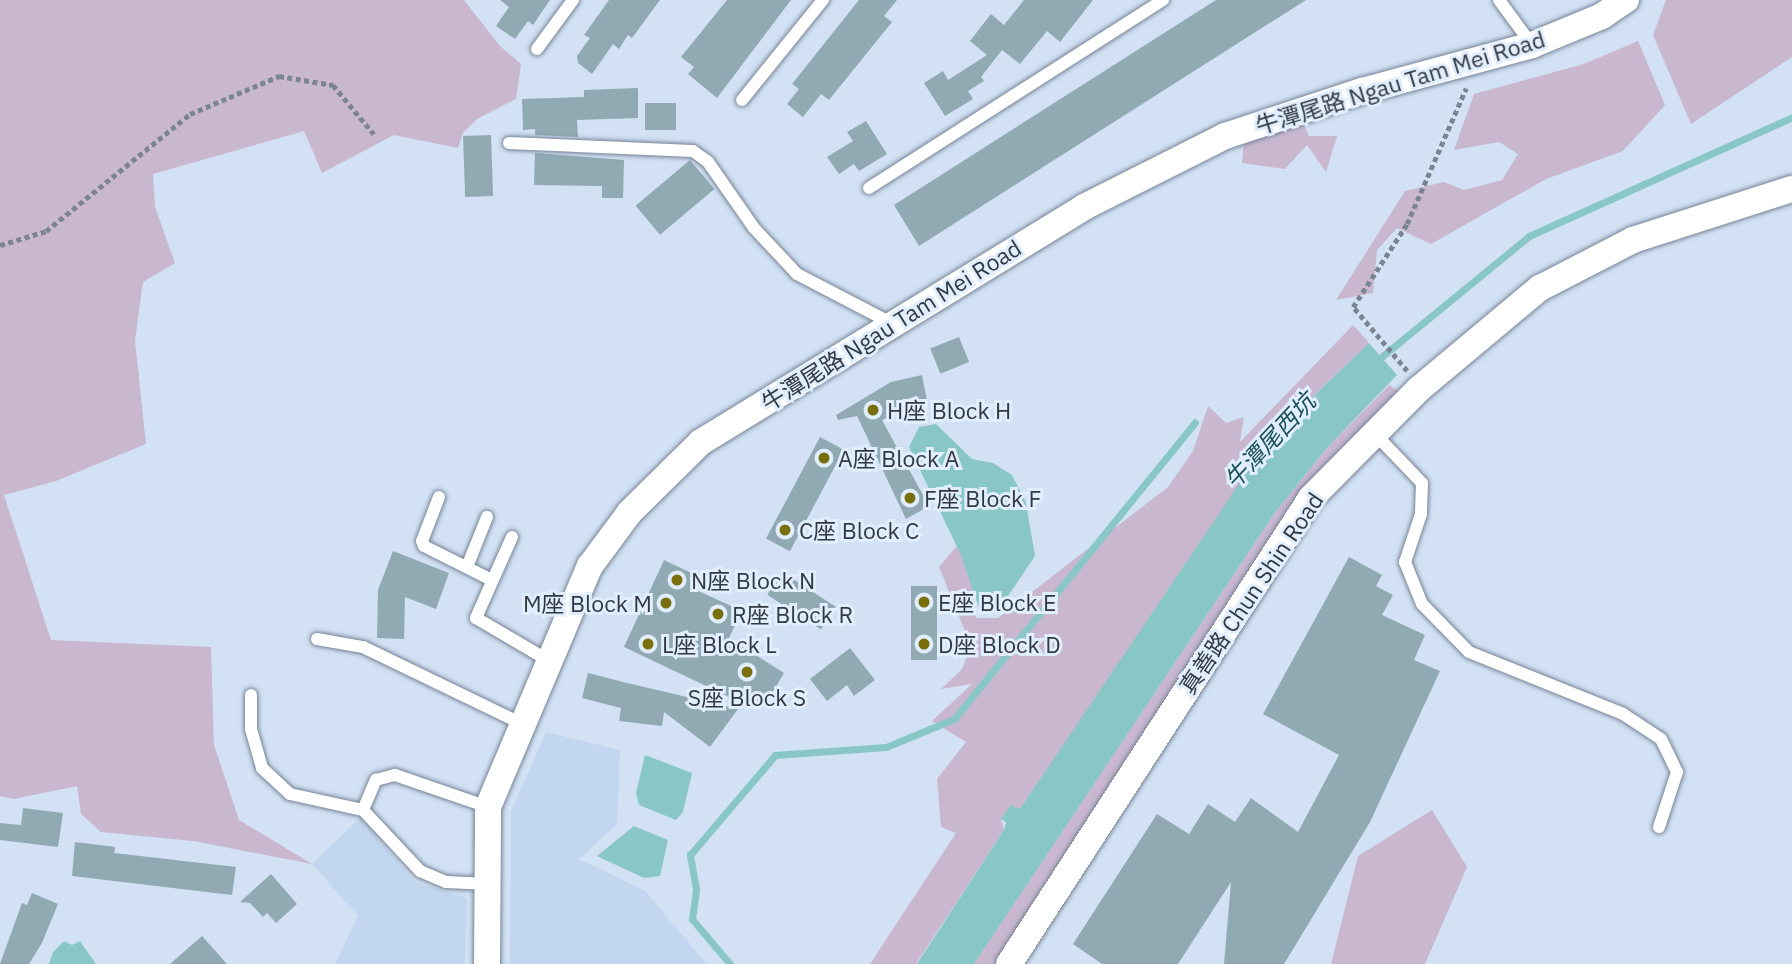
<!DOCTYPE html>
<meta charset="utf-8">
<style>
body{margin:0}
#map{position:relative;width:1792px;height:964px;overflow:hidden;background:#d2e1f4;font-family:"IBM Plex Sans","Noto Sans TC",sans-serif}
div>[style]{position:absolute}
.built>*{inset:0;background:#c3d6ef}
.green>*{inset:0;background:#c9b7d0}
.water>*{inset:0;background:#88c7c6}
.stream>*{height:7px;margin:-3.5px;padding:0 3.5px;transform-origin:3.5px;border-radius:3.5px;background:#88c7c6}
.building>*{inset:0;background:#90a9b3;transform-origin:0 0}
.path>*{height:4.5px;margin-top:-2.25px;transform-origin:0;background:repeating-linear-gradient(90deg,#7b8591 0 5px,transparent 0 8.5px)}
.roads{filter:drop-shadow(0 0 2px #768496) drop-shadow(0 0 2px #768496)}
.service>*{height:12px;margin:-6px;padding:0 6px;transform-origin:6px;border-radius:6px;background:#fff}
.minor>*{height:26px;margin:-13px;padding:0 13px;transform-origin:13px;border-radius:13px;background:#fff}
.dots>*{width:19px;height:19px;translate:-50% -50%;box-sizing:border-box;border:4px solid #e1eefe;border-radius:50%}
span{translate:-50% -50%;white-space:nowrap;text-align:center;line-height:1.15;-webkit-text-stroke:6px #e1eefe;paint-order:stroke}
.street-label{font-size:23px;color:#333940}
.poi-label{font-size:23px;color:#333940}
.left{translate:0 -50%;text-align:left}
.right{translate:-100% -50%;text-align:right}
.water-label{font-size:24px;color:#1a5151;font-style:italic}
</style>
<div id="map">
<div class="built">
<i style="clip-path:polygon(546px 732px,620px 750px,617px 824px,579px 859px,645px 891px,707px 964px,510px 964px,511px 811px)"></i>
<i style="clip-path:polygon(360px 818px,415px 882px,467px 898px,465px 964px,335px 964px,358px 916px,312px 864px)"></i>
</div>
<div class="green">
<i style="clip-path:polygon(0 0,464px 0,500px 46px,521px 64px,516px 99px,477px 119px,463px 133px,458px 148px,394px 135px,322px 173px,304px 131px,153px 174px,155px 207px,175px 263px,143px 282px,135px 340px,146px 444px,56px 481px,4px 495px,51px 640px,211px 647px,214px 745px,239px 820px,312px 864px,193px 841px,101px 832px,81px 814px,77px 786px,14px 799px,0 796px)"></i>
<i style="clip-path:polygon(1666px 0,1792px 0,1792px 57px,1691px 124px,1653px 35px)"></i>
<i style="clip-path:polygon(1638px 41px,1665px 105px,1623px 151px,1546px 179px,1431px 244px,1397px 228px,1377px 250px,1373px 293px,1336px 300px,1405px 191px,1444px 182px,1464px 190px,1502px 180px,1518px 154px,1499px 142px,1454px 150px,1474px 94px,1584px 64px)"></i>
<i style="clip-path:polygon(1302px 120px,1309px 136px,1337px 136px,1326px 172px,1307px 145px,1285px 169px,1242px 163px,1244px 141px)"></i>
<i style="clip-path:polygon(1353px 325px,1369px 343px,1298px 411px,1019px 810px,1014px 806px,1001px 819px,1004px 830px,916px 964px,870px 964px,956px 833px,941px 827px,937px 779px,966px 742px,932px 721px,972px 684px,941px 689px,962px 669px,971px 646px,939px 567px,966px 535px,976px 618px,998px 618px,1168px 487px,1193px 451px,1208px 406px,1226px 423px,1244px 417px,1240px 442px)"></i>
<i style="clip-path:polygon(1389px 385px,1404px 395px,1364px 434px,997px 964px,974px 964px,1274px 514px,1325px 450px)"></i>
<i style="clip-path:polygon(1432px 810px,1467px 867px,1425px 964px,1331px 964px,1358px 856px)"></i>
</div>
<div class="water">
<i style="clip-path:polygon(1369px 343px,1397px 375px,1325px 450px,1274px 514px,974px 964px,917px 964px,1004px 830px,1006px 822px,1001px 819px,1011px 805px,1020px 809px,1245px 475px,1298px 411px)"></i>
<i style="clip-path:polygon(936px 424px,972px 459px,993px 463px,1012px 475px,1026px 503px,1035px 556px,1008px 596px,980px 611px,961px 555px,909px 447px,919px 427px)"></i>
<i style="clip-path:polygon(645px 755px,692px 773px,683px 812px,676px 820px,639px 805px,636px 793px)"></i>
<i style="clip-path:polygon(634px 826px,668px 840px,660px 876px,644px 878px,597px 856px)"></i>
<i style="clip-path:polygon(64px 941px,72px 945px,80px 941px,96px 964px,49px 964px,53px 952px)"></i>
</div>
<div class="stream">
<i style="left:1374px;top:363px;width:200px;rotate:-39.3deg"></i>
<i style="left:1529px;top:236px;width:289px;rotate:-24.3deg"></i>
<i style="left:730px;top:964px;width:59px;rotate:-130.2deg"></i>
<i style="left:692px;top:919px;width:30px;rotate:-82deg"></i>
<i style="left:696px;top:889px;width:35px;rotate:-100deg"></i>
<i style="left:690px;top:855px;width:131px;rotate:-49.6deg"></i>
<i style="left:775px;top:755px;width:111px;rotate:-4.1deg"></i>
<i style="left:886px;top:747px;width:74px;rotate:-22.4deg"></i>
<i style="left:954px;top:719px;width:382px;rotate:-50.9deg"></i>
</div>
<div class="building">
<i style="clip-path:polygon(500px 0,550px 0,533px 25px,528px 21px,515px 39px,496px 26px,509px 7px)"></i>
<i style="clip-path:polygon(609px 0,660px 0,632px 38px,628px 35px,619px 49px,613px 44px,592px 74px,578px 63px,577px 56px,590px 38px,584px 35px)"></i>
<i style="clip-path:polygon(727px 0,791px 0,717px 98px,688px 74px,694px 67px,681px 57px)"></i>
<i style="clip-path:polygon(859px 0,897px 0,884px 16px,892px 22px,829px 100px,821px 94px,803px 117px,787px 104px,799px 89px,792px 84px)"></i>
<i style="clip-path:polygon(1024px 0,1093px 0,1060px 42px,1047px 31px,1020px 64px,1002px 50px,981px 77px,984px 81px,968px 91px,973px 99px,945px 116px,924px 83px,943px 71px,948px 80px,987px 55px,970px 41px,991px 14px,1004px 25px)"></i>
<i style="clip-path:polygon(1216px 0,1306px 0,919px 246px,894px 205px)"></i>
<i style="clip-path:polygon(638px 88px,638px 118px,577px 120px,578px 137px,535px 135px,535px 129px,523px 130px,522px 99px,584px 97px,584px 90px)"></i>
<i style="left:676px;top:103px;width:27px;height:31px;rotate:90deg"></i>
<i style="clip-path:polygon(866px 121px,887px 154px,859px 171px,854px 164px,839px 174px,827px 157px,853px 141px,847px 132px)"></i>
<i style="left:491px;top:135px;width:61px;height:28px;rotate:88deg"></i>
<i style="clip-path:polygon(535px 153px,624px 160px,623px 198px,602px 198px,602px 186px,534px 185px)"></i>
<i style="left:690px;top:160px;width:38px;height:71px;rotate:50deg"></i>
<i style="left:959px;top:337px;width:27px;height:31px;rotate:68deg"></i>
<i style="clip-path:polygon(922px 375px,927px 401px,890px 409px,893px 415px,882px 420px,929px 506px,906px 519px,857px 416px,838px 420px,836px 415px,891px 382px)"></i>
<i style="left:820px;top:437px;width:27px;height:115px;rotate:28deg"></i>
<i style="clip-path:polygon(393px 551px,449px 573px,436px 609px,405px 597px,404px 639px,377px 638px,378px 590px)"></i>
<i style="clip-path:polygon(1349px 557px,1382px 575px,1376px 586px,1393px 595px,1382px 615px,1425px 635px,1414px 660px,1440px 671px,1370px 822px,1284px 964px,1224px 964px,1231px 882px,1178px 964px,1102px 964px,1073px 944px,1157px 814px,1189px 834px,1208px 804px,1235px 822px,1251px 798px,1298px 832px,1339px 755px,1263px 714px)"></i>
<i style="clip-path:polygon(664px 560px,700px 577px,694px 589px,742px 611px,729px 638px,784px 673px,765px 705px,748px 695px,742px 703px,624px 647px)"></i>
<i style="left:782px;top:572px;width:64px;height:27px;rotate:33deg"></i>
<i style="left:911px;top:586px;width:26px;height:74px"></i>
<i style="clip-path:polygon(850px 648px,875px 680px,854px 696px,847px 685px,827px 701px,810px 679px)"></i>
<i style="clip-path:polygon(588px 673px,623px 682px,738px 709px,710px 747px,664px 712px,662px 726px,619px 721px,621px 708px,582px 698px)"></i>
<i style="clip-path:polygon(23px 808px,63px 813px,58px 847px,0 840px,0 823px,21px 825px)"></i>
<i style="clip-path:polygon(75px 842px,115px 847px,114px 853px,236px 867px,232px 895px,72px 876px)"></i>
<i style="clip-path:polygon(271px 874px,297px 904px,276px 923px,267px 913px,263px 917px,250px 903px,240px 902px)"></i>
<i style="clip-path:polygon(32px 893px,58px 904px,42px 943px,29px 964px,0 964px,22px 903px,27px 905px)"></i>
<i style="clip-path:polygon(202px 936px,227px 964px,170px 964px)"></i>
</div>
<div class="path">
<i style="left:0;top:245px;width:48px;rotate:-16.9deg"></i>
<i style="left:46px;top:231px;width:186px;rotate:-39.1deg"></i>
<i style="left:190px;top:114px;width:97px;rotate:-23.1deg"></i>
<i style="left:279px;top:76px;width:55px;rotate:9.5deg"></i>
<i style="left:333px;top:85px;width:64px;rotate:50.1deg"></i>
<i style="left:1407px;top:371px;width:84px;rotate:-130.2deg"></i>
<i style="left:1353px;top:307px;width:99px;rotate:-57deg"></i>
<i style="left:1407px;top:224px;width:148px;rotate:-66.5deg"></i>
</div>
<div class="roads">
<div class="service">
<i style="left:1499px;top:0;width:56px;rotate:53.7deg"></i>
<i style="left:537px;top:49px;width:61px;rotate:-53.7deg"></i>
<i style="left:742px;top:100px;width:129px;rotate:-51deg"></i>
<i style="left:509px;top:143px;width:184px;rotate:2.5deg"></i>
<i style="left:693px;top:151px;width:19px;rotate:36deg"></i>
<i style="left:708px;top:162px;width:80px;rotate:55.1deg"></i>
<i style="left:754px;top:228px;width:63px;rotate:46.9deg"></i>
<i style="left:797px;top:274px;width:108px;rotate:27.5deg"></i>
<i style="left:869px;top:188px;width:349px;rotate:-32.6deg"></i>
<i style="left:1375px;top:434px;width:68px;rotate:46.2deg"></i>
<i style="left:1422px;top:483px;width:31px;rotate:92deg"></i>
<i style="left:1421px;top:514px;width:51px;rotate:108.4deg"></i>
<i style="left:1405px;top:562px;width:45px;rotate:68deg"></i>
<i style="left:1422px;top:604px;width:67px;rotate:45.6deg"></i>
<i style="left:1469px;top:652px;width:166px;rotate:21.9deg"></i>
<i style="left:1623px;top:714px;width:45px;rotate:33.3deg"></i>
<i style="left:1661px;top:739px;width:37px;rotate:64deg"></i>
<i style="left:1677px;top:772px;width:58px;rotate:108.1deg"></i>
<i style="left:439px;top:497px;width:47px;rotate:111.1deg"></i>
<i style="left:422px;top:541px;width:5px;rotate:68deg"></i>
<i style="left:424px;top:546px;width:76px;rotate:26.6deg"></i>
<i style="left:512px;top:537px;width:89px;rotate:114deg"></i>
<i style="left:476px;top:618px;width:87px;rotate:30.4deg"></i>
<i style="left:467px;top:567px;width:54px;rotate:-68.2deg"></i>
<i style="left:317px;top:639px;width:47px;rotate:9.9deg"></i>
<i style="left:363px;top:647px;width:179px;rotate:25.8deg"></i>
<i style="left:251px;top:695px;width:34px;rotate:90deg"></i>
<i style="left:251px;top:729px;width:41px;rotate:74.2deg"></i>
<i style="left:262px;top:768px;width:38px;rotate:43deg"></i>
<i style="left:290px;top:794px;width:75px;rotate:12.4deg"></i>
<i style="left:363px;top:810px;width:83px;rotate:46.9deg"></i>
<i style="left:420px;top:871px;width:28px;rotate:23deg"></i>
<i style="left:446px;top:882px;width:44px;rotate:2.6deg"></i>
<i style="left:363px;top:810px;width:33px;rotate:-67deg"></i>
<i style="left:376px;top:780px;width:20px;rotate:-15deg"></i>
<i style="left:395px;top:775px;width:98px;rotate:19deg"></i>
</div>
<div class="minor">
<i style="left:487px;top:964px;width:157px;rotate:-89.6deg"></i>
<i style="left:488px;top:807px;width:262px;rotate:-67.1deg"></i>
<i style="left:590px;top:566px;width:67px;rotate:-53.5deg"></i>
<i style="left:630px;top:512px;width:100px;rotate:-44.6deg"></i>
<i style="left:701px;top:442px;width:449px;rotate:-31.5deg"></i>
<i style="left:1084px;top:207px;width:158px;rotate:-26.7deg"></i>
<i style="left:1225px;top:136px;width:144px;rotate:-18.2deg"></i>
<i style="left:1362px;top:91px;width:176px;rotate:-15.1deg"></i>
<i style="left:1532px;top:45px;width:76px;rotate:-22.5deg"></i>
<i style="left:1602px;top:16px;width:29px;rotate:-34deg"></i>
<i style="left:1009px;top:964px;width:555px;rotate:-57.05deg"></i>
<i style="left:1311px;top:498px;width:153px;rotate:-45.3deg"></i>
<i style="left:1419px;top:389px;width:158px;rotate:-39.9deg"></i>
<i style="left:1540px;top:288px;width:105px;rotate:-27.3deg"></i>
<i style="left:1633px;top:240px;width:167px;rotate:-17.8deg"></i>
</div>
</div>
<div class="dots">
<i style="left:873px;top:410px;background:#796f0d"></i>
<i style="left:824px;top:458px;background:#796f0d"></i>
<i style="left:910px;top:498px;background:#796f0d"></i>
<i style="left:785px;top:530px;background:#796f0d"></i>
<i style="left:677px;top:580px;background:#796f0d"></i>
<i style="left:924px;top:602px;background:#796f0d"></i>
<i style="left:666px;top:603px;background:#796f0d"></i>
<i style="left:718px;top:614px;background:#796f0d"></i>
<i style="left:648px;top:644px;background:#796f0d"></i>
<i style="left:924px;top:644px;background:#796f0d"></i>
<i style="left:747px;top:672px;background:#796f0d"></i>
</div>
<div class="street-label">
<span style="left:1400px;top:82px;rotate:-17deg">牛潭尾路 Ngau Tam Mei Road</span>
<span style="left:891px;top:325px;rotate:-32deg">牛潭尾路 Ngau Tam Mei Road</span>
<span style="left:1251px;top:593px;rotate:-56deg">真善路 Chun Shin Road</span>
</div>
<div class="poi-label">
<span class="left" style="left:887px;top:410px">H座 Block H</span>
<span class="left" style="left:838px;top:458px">A座 Block A</span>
<span class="left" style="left:924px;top:498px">F座 Block F</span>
<span class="left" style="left:799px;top:530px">C座 Block C</span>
<span class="left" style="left:691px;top:580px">N座 Block N</span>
<span class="left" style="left:938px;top:602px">E座 Block E</span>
<span class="right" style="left:652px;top:603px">M座 Block M</span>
<span class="left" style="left:732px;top:614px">R座 Block R</span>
<span class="left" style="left:662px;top:644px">L座 Block L</span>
<span class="left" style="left:938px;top:644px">D座 Block D</span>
<span style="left:747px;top:697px">S座 Block S</span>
</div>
<div class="water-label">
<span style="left:1270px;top:441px;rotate:-47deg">牛潭尾西坑</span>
</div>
</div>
